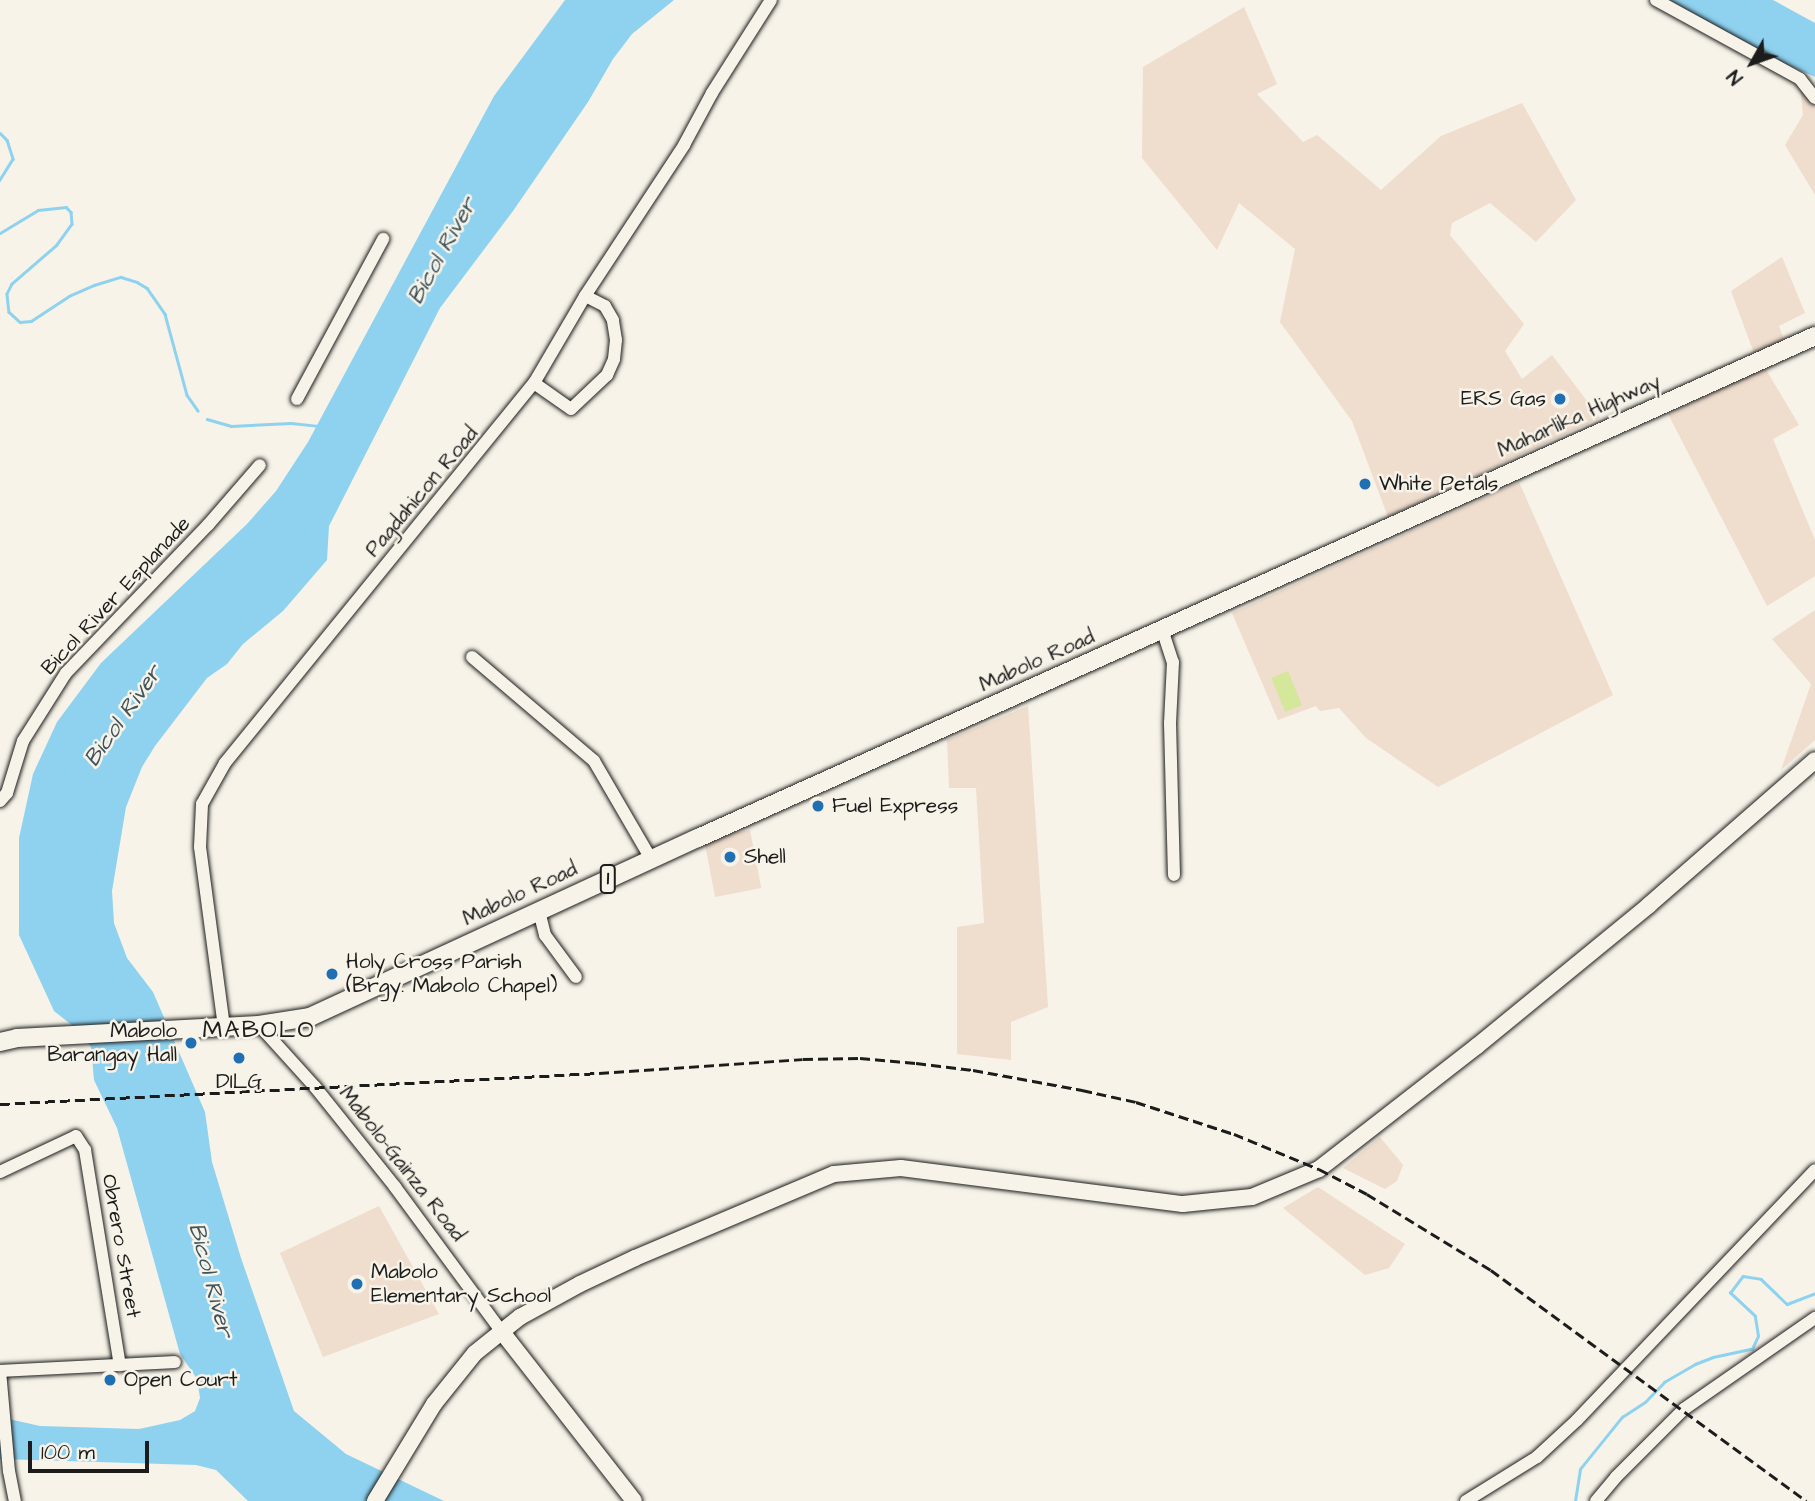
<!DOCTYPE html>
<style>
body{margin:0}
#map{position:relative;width:1815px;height:1501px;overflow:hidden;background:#f7f3e8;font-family:"Architects Daughter",sans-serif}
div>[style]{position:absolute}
.built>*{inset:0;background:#efddcd;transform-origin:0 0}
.green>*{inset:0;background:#d5e79b;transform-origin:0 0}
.water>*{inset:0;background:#8ed2f0}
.stream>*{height:2.5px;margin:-1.25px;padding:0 1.25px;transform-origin:1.25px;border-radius:1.25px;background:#8ed2f0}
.roads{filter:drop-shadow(0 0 2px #1c1c1c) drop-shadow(0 0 2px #1c1c1c)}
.minor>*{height:12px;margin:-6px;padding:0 6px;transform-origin:6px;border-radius:6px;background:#f7f3e8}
.major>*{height:16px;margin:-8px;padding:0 8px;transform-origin:8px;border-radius:8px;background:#f7f3e8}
.highway>*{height:18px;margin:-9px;padding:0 9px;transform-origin:9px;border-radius:9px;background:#f7f3e8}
.rail>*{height:2.5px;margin-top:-1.25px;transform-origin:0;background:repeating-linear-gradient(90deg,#1c1c1c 0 10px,transparent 0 15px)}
.dots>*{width:19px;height:19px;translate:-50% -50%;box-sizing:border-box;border:4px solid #f7f3e8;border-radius:50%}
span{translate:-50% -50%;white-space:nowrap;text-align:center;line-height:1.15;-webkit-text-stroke:5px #f7f3e8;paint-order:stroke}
.shield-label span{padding:2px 5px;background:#f7f3e8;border:2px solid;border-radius:5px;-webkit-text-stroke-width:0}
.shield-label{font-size:19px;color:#1c1c1c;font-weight:700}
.poi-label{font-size:21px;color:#1c1c1c}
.right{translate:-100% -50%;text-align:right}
.left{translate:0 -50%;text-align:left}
.street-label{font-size:21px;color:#1c1c1c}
.water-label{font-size:23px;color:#3e535c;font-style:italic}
.quarter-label{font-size:24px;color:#1c1c1c;letter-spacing:2px}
.north{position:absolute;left:1717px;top:28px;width:70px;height:70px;-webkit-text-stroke:5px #f7f3e8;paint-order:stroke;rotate:230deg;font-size:19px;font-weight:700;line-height:28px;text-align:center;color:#1c1c1c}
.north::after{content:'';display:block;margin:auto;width:24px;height:32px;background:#1c1c1c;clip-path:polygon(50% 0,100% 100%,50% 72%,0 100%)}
.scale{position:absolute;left:28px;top:1441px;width:121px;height:32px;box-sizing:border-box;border:4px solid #1c1c1c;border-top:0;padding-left:9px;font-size:21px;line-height:24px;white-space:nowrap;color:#1c1c1c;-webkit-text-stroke:5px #f7f3e8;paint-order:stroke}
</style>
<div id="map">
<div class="built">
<i style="clip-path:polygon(1244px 7px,1277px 84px,1257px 94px,1303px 142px,1317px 135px,1381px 190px,1441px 136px,1522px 103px,1576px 200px,1536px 242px,1490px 203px,1452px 223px,1450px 235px,1524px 324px,1505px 351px,1522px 379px,1552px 355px,1600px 418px,1388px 517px,1352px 421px,1280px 322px,1295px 249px,1239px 203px,1217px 250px,1142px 158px,1143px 67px)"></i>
<i style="clip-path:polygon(1800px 85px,1815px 91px,1815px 195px,1785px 145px,1803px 115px)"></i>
<i style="clip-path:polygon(1782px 257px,1805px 313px,1779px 326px,1785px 343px,1755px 356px,1731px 291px)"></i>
<i style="clip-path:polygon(1765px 368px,1799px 425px,1773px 439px,1815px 540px,1815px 576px,1767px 606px,1668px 414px)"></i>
<i style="clip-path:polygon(1519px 482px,1613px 695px,1438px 787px,1366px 738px,1339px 708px,1320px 711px,1316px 706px,1278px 720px,1232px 613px)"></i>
<i style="clip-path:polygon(1815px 610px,1815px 740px,1781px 770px,1811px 684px,1772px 639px)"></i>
<i style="clip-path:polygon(1028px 706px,1048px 1007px,1011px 1022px,1011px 1060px,957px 1054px,957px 927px,984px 923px,976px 788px,949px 788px,947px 740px)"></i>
<i style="left:750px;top:830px;width:59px;height:47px;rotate:79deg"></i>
<i style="clip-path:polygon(1380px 1137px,1403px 1165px,1397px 1181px,1385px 1189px,1343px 1168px)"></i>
<i style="clip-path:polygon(1318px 1187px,1405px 1244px,1389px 1268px,1365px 1275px,1283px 1208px)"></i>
<i style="clip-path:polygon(379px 1206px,439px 1314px,323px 1357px,280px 1253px)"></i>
</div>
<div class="green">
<i style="left:1288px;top:671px;width:37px;height:18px;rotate:68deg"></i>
</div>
<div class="water">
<i style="clip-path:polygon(565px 0,674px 0,632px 34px,613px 59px,588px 102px,513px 211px,440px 308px,329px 526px,327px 560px,283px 611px,243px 644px,227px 664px,207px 678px,155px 746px,142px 767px,126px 807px,112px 891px,114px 923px,127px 958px,153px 992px,205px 1112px,212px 1162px,241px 1258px,294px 1411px,346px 1454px,444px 1501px,248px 1501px,216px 1470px,196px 1465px,0 1459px,0 1417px,40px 1426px,139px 1429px,180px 1420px,195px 1411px,200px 1398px,197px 1379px,180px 1354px,117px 1128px,94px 1080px,91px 1047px,73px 1026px,54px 1011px,19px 935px,19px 838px,33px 774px,57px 722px,101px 663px,247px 524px,276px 491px,308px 442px,494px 96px)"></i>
<i style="clip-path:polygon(1670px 0,1773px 0,1815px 23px,1815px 77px,1750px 48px)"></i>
</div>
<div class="stream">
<i style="left:0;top:133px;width:10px;rotate:45deg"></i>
<i style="left:7px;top:140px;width:20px;rotate:72deg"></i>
<i style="left:13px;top:159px;width:25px;rotate:122deg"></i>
<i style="left:0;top:233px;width:44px;rotate:-31.2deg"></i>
<i style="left:38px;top:210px;width:28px;rotate:-6deg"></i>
<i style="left:66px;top:207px;width:7px;rotate:45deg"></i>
<i style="left:71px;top:212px;width:12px;rotate:85deg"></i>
<i style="left:72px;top:224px;width:26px;rotate:126deg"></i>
<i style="left:57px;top:245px;width:60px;rotate:139.1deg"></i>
<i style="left:12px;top:284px;width:11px;rotate:117deg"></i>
<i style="left:7px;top:294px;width:18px;rotate:84deg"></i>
<i style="left:9px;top:312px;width:15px;rotate:42deg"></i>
<i style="left:20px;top:322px;width:11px;rotate:-5deg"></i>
<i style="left:31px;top:321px;width:45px;rotate:-33.3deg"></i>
<i style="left:69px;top:296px;width:27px;rotate:-24deg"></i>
<i style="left:94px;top:285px;width:28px;rotate:-17deg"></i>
<i style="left:121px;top:277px;width:17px;rotate:17deg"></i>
<i style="left:137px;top:282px;width:12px;rotate:31deg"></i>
<i style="left:147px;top:288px;width:32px;rotate:55deg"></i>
<i style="left:165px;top:314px;width:84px;rotate:74.8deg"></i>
<i style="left:187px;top:395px;width:19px;rotate:55deg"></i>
<i style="left:207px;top:419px;width:25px;rotate:16deg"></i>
<i style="left:231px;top:426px;width:60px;rotate:-2.9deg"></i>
<i style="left:291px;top:423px;width:27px;rotate:6deg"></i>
<i style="left:1575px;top:1501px;width:32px;rotate:-81deg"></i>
<i style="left:1580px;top:1469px;width:67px;rotate:-51.1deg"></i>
<i style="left:1622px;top:1417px;width:27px;rotate:-33deg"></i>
<i style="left:1645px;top:1402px;width:28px;rotate:-46deg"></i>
<i style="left:1664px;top:1382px;width:36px;rotate:-30deg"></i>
<i style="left:1695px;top:1364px;width:19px;rotate:-21deg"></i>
<i style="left:1713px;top:1357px;width:40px;rotate:-12deg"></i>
<i style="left:1752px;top:1349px;width:14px;rotate:-65deg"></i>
<i style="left:1758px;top:1336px;width:20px;rotate:-99deg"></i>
<i style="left:1755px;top:1316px;width:34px;rotate:-137deg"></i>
<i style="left:1730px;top:1293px;width:21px;rotate:-53deg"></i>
<i style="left:1743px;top:1276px;width:18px;rotate:9deg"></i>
<i style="left:1761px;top:1279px;width:36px;rotate:44deg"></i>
<i style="left:1787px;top:1304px;width:30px;rotate:-21deg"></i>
</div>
<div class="roads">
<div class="minor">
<i style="left:1656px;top:0;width:164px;rotate:28.7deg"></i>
<i style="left:1800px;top:79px;width:24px;rotate:52deg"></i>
<i style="left:534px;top:383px;width:45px;rotate:35.1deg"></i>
<i style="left:571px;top:409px;width:50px;rotate:-43.4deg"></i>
<i style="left:607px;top:375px;width:17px;rotate:-66deg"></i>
<i style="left:614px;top:359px;width:19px;rotate:-84deg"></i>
<i style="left:616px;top:340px;width:20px;rotate:-99deg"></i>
<i style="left:613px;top:320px;width:16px;rotate:-120deg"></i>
<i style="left:605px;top:306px;width:22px;rotate:-153deg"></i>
<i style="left:297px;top:399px;width:182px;rotate:-61.7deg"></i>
<i style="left:1162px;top:629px;width:35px;rotate:72deg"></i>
<i style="left:1173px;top:662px;width:61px;rotate:92.8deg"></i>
<i style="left:1170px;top:723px;width:152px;rotate:88.5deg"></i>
<i style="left:472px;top:657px;width:160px;rotate:40.4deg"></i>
<i style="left:594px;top:761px;width:113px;rotate:59.8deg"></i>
<i style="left:0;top:801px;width:11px;rotate:-49deg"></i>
<i style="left:7px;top:793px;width:54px;rotate:-72.9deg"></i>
<i style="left:23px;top:741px;width:80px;rotate:-57.7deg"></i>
<i style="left:66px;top:673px;width:205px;rotate:-46.2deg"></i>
<i style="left:208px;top:525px;width:79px;rotate:-49.1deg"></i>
<i style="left:539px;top:911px;width:25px;rotate:76deg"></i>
<i style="left:545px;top:935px;width:52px;rotate:53.6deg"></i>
<i style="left:259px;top:1025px;width:84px;rotate:47.9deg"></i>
<i style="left:315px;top:1087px;width:128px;rotate:51.3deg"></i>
<i style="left:395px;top:1187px;width:180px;rotate:53.6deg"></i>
<i style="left:224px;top:1027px;width:182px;rotate:-97.6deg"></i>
<i style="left:200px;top:847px;width:43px;rotate:-87.3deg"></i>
<i style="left:202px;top:804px;width:47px;rotate:-60.7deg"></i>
<i style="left:225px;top:763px;width:490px;rotate:-50.9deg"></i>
<i style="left:534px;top:383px;width:101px;rotate:-59.6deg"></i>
<i style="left:585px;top:296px;width:181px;rotate:-56.7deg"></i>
<i style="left:684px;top:145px;width:59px;rotate:-61.7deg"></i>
<i style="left:712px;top:93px;width:110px;rotate:-57.6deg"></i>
<i style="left:0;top:1172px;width:84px;rotate:-25.3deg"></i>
<i style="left:76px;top:1136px;width:17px;rotate:57deg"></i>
<i style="left:85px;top:1150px;width:218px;rotate:80.8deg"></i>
<i style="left:0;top:1371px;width:175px;rotate:-2.9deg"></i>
<i style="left:0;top:1371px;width:100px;rotate:84.9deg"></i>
<i style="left:9px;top:1471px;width:31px;rotate:79deg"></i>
<i style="left:1466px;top:1501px;width:84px;rotate:-31.8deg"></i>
<i style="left:1537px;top:1457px;width:54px;rotate:-42.8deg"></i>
<i style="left:1577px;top:1420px;width:345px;rotate:-46.4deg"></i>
<i style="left:1596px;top:1501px;width:31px;rotate:-50deg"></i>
<i style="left:1616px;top:1477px;width:96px;rotate:-45deg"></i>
<i style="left:1684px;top:1409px;width:160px;rotate:-34.8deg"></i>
</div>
<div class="major">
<i style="left:502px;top:1332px;width:214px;rotate:52deg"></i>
<i style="left:375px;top:1501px;width:114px;rotate:-58.7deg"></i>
<i style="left:434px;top:1404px;width:65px;rotate:-51.2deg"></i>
<i style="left:475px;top:1353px;width:58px;rotate:-38.7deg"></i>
<i style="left:520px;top:1317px;width:68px;rotate:-28.8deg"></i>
<i style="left:580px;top:1284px;width:61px;rotate:-25.3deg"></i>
<i style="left:635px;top:1258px;width:216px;rotate:-22.9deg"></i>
<i style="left:834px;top:1174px;width:67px;rotate:-5.1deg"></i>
<i style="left:901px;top:1168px;width:284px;rotate:7.3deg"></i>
<i style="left:1183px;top:1204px;width:69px;rotate:-5.8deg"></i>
<i style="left:1252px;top:1197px;width:73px;rotate:-22.7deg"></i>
<i style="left:1319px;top:1169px;width:200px;rotate:-37.9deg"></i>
<i style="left:1477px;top:1046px;width:222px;rotate:-39.3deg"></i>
<i style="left:1649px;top:905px;width:220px;rotate:-41.1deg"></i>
</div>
<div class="highway">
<i style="left:0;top:1042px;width:17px;rotate:-13deg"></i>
<i style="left:17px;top:1038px;width:242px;rotate:-3.1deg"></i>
<i style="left:259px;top:1025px;width:52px;rotate:-8.9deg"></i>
<i style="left:310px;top:1017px;width:427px;rotate:-24.8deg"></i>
<i style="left:698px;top:838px;width:1225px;rotate:-24.2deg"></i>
</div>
</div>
<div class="rail">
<i style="left:0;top:1104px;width:600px;rotate:-2.96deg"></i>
<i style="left:599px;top:1073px;width:204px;rotate:-3.9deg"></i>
<i style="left:803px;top:1059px;width:57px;rotate:-1deg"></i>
<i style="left:860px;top:1058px;width:56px;rotate:5.1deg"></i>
<i style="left:916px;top:1063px;width:57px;rotate:7deg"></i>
<i style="left:973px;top:1070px;width:111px;rotate:10.4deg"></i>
<i style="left:1082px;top:1090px;width:55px;rotate:12.5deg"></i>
<i style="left:1136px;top:1102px;width:103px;rotate:18.1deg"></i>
<i style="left:1234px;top:1134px;width:92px;rotate:22.4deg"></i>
<i style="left:1319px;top:1169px;width:54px;rotate:27.5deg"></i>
<i style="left:1367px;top:1194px;width:145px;rotate:31.5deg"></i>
<i style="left:1491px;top:1270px;width:391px;rotate:36.2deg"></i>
</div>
<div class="dots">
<i style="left:1560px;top:399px;background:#1f6fb2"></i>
<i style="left:1365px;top:484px;background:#1f6fb2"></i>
<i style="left:818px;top:806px;background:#1f6fb2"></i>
<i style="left:730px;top:857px;background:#1f6fb2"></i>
<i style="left:332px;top:974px;background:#1f6fb2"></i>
<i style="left:191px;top:1043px;background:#1f6fb2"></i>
<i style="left:239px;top:1058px;background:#1f6fb2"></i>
<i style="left:357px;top:1284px;background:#1f6fb2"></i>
<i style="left:110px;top:1380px;background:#1f6fb2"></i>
</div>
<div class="shield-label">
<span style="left:608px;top:879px">1</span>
</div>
<div class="poi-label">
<span class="right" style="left:1546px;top:399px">ERS Gas</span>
<span class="left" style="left:1379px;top:484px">White Petals</span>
<span class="left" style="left:832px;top:806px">Fuel Express</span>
<span class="left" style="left:744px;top:857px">Shell</span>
<span class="left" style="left:346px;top:974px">Holy Cross Parish<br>(Brgy. Mabolo Chapel)</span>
<span class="right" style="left:177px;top:1043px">Mabolo<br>Barangay Hall</span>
<span style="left:239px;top:1082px">DILG</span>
<span class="left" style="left:371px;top:1284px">Mabolo<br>Elementary School</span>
<span class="left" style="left:124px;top:1380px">Open Court</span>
</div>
<div class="street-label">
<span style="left:1579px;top:416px;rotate:-24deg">Maharlika Highway</span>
<span style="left:422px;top:492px;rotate:-50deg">Pagdahicon Road</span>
<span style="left:116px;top:596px;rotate:-47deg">Bicol River Esplanade</span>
<span style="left:1037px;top:661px;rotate:-24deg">Mabolo Road</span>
<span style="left:520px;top:894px;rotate:-25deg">Mabolo Road</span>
<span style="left:402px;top:1164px;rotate:52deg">Mabolo-Gainza Road</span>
<span style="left:121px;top:1246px;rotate:80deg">Obrero Street</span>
</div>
<div class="water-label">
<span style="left:442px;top:251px;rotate:-61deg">Bicol River</span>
<span style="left:123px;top:716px;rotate:-55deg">Bicol River</span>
<span style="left:211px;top:1280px;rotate:75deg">Bicol River</span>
</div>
<div class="quarter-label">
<span style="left:259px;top:1031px">MABOLO</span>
</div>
<div class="north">N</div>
<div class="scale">100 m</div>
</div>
